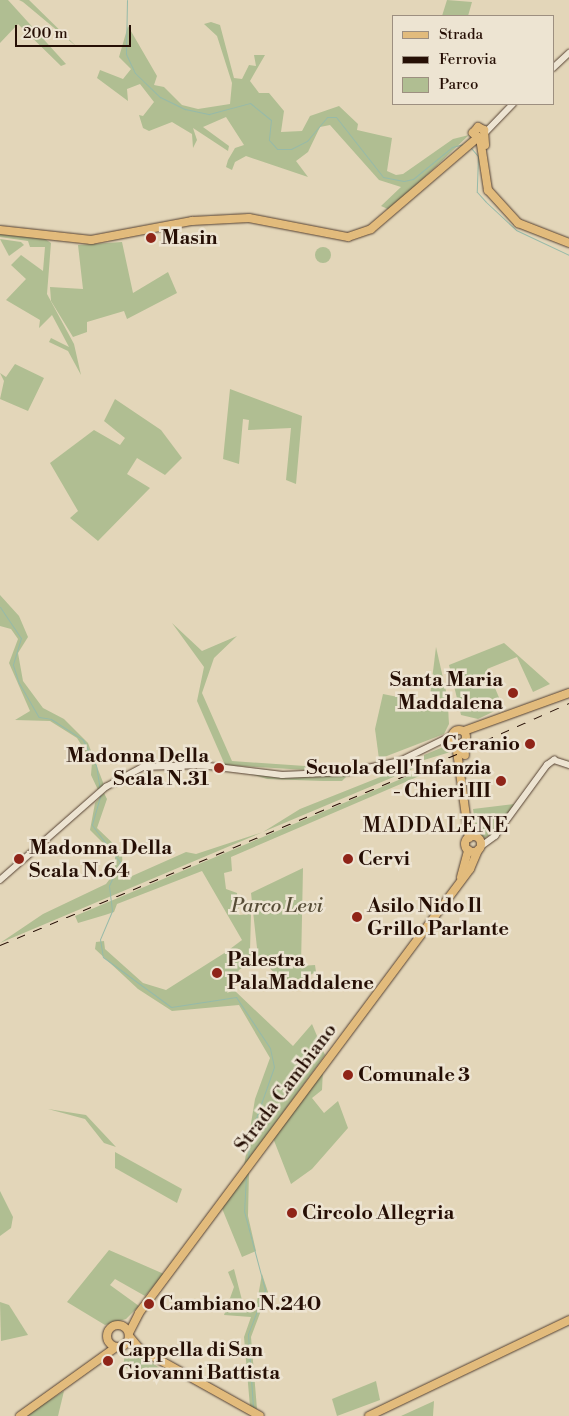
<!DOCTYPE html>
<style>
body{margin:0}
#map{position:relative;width:569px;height:1416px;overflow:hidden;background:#e3d6b9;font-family:"Libre Bodoni",serif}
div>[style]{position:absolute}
.green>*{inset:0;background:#b0be92}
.round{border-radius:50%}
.stream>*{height:1px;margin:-0.5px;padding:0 0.5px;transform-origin:0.5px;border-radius:0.5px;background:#96baa9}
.roads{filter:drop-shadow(0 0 1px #554132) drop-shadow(0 0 1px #554132)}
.minor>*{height:5.5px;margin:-2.75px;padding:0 2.75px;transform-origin:2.75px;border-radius:2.75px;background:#ede4d2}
.major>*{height:8px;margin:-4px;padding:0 4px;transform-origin:4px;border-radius:4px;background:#e2bb7c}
.major>.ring{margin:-4px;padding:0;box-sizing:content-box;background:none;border:8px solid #e2bb7c;border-radius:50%}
.rail>*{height:1px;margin-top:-0.5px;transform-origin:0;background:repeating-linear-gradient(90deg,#260f05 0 9px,transparent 0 18px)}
.dots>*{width:14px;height:14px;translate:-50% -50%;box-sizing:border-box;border:2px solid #ede4d2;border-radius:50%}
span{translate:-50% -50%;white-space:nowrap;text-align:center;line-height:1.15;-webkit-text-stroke:5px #ede4d2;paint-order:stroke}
.poi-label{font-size:20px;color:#260f05;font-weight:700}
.left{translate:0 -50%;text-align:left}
.right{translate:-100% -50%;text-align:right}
.park-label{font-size:20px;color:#564c36;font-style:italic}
.street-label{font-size:20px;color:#260f05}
.neighbourhood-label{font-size:21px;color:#260f05;letter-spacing:1px}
.legend{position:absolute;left:392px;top:15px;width:162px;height:90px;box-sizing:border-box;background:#ede4d2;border:1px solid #9d8f80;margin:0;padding:6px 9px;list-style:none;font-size:15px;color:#260f05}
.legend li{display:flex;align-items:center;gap:10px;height:25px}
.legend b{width:25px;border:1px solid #9d8f80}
.scale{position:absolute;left:15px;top:25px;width:116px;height:22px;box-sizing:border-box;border:2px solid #260f05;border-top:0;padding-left:6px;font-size:15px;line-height:18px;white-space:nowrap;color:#260f05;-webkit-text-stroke:4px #ede4d2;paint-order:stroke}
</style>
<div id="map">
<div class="green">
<i style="clip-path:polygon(0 0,8px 0,66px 64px,61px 66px,18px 24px,0 43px)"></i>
<i style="clip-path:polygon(19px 0,29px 0,77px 47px,23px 2px)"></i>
<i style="clip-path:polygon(447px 0,472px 2px,468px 16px,442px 16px)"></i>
<i style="clip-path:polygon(211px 22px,220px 25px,234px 78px,242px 79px,249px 65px,256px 66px,254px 55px,265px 55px,250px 81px,259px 93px,269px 93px,284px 111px,281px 132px,302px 131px,310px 116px,339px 106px,358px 124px,357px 130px,392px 138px,387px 171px,396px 175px,403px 174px,453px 139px,469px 135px,390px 210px,381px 206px,401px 187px,379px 180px,330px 125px,320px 127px,308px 152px,296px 161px,308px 177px,246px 156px,235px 162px,232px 170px,226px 167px,228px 160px,235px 148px,244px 145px,226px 117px,203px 127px,229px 146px,228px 151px,193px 128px,197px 140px,193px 148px,192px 134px,172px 122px,149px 131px,143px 128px,139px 115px,143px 116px,154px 102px,140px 84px,127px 89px,128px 101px,97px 78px,100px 70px,123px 79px,131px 69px,119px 57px,128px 26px,157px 76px,154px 85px,164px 87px,182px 105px,198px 109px,230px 104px,232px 83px,217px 36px,204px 24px)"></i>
<i style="clip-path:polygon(0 232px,42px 237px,51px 243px,47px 294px,74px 344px,81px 375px,68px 351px,49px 342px,51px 338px,69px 347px,52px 315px,39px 328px,40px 320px,6px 300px,26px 279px,11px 265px,21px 255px,43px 271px,45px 247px,30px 247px,28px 241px,0 237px)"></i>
<i style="clip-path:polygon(0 239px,21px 242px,24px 245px,9px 256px)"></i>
<i style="clip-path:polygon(122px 242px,133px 293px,168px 272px,177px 293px,127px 319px,124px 311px,87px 322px,87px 332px,73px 337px,51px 301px,50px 287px,83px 289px,78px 245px)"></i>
<i class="round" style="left:315px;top:247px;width:16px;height:16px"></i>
<i style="clip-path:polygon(15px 364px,44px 378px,28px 411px,0 399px,4px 381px,0 373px,6px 377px)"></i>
<i style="clip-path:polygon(230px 389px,302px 416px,296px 484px,286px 480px,291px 428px,248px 430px,249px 420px,243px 419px,239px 464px,223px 459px)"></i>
<i style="clip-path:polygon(115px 399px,161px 430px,182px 458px,165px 475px,137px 458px,127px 474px,150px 488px,98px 541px,70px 518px,78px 511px,50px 463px,94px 430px,120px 445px,125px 438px,104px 421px)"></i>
<i style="clip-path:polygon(0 595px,19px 616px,28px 637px,18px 653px,23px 681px,43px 708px,64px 719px,88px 743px,104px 785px,98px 790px,91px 775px,92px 762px,77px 738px,50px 721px,15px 720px,30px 711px,9px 663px,18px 639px,11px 629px,0 626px)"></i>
<i style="clip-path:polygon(172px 623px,202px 651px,237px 636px,214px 658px,202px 693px,232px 761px,320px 767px,322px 771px,225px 765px,197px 701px,204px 667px)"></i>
<i style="clip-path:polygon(504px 643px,550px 684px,533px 692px,517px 657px,487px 669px,503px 707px,478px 719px,461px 715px,449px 665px)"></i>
<i style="clip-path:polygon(436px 647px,448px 700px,430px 696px)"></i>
<i style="clip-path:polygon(383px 694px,448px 707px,449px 724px,444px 734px,379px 759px,375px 729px)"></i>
<i style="clip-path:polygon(448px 745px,457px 750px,424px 760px,424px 755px)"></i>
<i style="clip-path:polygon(418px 762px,422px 765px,0 943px,43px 914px,106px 884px,115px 872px,115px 855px,90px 830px,95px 803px,104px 793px,107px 799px,97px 828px,122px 852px,123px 880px,186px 852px,196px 854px,263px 832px,300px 809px)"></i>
<i style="clip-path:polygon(427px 768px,431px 771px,231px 857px,232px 871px,224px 873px,226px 889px,237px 893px,239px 915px,251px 914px,250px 951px,255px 959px,239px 970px,227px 993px,234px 990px,293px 1046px,312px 1024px,325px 1055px,244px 1166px,255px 1099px,270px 1058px,239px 1005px,172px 1011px,138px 989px,95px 949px,96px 942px,104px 941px,105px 949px,143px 983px,166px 990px,226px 952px,242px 940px,202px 871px,117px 904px,114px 912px,105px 915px,78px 923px,75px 916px)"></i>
<i style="clip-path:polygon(247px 773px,349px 774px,342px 781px,323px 781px,267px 779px)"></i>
<i style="clip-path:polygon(515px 804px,492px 834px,485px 838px,477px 835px,473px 809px)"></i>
<i style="clip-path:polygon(303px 868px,301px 966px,315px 965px,316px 972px,288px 986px,258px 957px,251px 893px)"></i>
<i style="clip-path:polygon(323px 1069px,322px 1090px,312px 1098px,324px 1113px,338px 1101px,348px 1128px,312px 1169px,291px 1184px,273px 1138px)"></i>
<i style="clip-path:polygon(48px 1109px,86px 1115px,116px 1147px,104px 1143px,85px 1119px)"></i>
<i style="clip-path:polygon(115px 1152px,182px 1189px,177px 1203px,115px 1168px)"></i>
<i style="clip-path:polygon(249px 1171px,248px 1216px,256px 1251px,242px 1257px,221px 1206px)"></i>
<i style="clip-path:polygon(0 1191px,13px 1217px,11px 1228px,0 1236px)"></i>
<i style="clip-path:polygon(109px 1250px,164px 1274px,145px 1296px,115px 1279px,110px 1285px,139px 1306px,126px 1319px,105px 1325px,67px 1302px)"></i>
<i style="clip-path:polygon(234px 1269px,242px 1300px,257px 1302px,262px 1274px,268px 1292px,251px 1337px,257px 1409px,250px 1407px,244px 1337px,251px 1317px,224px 1315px,234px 1287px,228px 1272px)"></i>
<i style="clip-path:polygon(0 1302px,9px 1305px,28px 1335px,1px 1341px)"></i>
<i style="clip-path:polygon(133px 1352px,139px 1354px,164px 1371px,123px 1368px,125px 1353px)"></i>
<i style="clip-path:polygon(376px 1381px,380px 1400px,337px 1416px,332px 1399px)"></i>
<i style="clip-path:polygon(64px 1391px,58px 1416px,24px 1416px)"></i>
<i style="clip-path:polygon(434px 1401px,433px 1416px,401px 1416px)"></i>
</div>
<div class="stream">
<i style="left:127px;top:0;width:54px;rotate:91.1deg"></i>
<i style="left:126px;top:54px;width:21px;rotate:65deg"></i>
<i style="left:135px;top:73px;width:35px;rotate:44deg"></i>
<i style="left:160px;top:97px;width:28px;rotate:26deg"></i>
<i style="left:185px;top:109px;width:25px;rotate:12deg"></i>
<i style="left:209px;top:114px;width:42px;rotate:-15deg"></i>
<i style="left:250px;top:103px;width:27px;rotate:39deg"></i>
<i style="left:271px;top:120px;width:20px;rotate:96deg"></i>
<i style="left:269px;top:140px;width:12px;rotate:48deg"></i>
<i style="left:277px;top:149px;width:14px"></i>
<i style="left:291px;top:149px;width:18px;rotate:-27deg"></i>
<i style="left:307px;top:141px;width:31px;rotate:-50deg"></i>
<i style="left:327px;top:117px;width:9px"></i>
<i style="left:336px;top:117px;width:76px;rotate:51.9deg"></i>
<i style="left:383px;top:177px;width:21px;rotate:11deg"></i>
<i style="left:404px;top:181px;width:9px;rotate:-13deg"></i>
<i style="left:413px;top:179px;width:50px;rotate:-39.4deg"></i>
<i style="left:452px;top:147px;width:11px;rotate:-15deg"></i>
<i style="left:471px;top:148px;width:11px;rotate:49deg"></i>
<i style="left:478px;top:156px;width:36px;rotate:92deg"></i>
<i style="left:477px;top:192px;width:13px;rotate:48deg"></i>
<i style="left:486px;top:202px;width:41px;rotate:43deg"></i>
<i style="left:516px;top:230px;width:59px;rotate:25.3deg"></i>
<i style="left:0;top:607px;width:37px;rotate:56deg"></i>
<i style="left:21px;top:638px;width:28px;rotate:107deg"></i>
<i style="left:13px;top:665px;width:19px;rotate:72deg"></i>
<i style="left:19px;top:683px;width:39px;rotate:60deg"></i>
<i style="left:39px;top:717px;width:12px;rotate:9deg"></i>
<i style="left:51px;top:719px;width:38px;rotate:33deg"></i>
<i style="left:83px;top:740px;width:28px;rotate:63deg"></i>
<i style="left:96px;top:765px;width:24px;rotate:81deg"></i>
<i style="left:101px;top:793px;width:33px;rotate:106deg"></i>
<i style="left:92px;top:825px;width:46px;rotate:52.9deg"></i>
<i style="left:120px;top:862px;width:26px;rotate:115deg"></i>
<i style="left:109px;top:886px;width:25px;rotate:83deg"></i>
<i style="left:112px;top:911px;width:30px;rotate:113deg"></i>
<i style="left:100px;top:939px;width:18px;rotate:81deg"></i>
<i style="left:103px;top:957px;width:84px;rotate:36.3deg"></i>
<i style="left:171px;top:1007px;width:66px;rotate:-8.7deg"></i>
<i style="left:236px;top:997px;width:61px;rotate:56.3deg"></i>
<i style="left:270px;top:1048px;width:19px;rotate:78deg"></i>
<i style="left:274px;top:1067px;width:75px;rotate:109.4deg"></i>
<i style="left:249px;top:1138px;width:23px;rotate:92deg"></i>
<i style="left:246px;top:1175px;width:36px;rotate:93deg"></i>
<i style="left:244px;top:1211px;width:82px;rotate:75.1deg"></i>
<i style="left:265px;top:1290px;width:47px;rotate:111.1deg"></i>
<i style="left:248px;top:1334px;width:73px;rotate:86.1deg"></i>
</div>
<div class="roads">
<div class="minor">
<i style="left:553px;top:68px;width:22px;rotate:-43deg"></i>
<i style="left:485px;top:133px;width:40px;rotate:-46deg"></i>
<i style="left:480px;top:847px;width:19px;rotate:-36deg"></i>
<i style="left:495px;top:836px;width:88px;rotate:-53.8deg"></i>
<i style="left:547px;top:765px;width:9px;rotate:-36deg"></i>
<i style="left:554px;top:760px;width:16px;rotate:18deg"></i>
<i style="left:0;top:880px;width:141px;rotate:-41.3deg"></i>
<i style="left:106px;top:787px;width:42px;rotate:-28.4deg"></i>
<i style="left:143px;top:767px;width:58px;rotate:-2deg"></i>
<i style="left:201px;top:765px;width:82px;rotate:7deg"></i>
<i style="left:282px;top:775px;width:67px;rotate:-2.6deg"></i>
<i style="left:349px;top:772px;width:52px;rotate:-12.2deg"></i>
<i style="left:400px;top:761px;width:57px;rotate:-26.1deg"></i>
</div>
<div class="major">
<i style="left:480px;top:138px;width:53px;rotate:81.3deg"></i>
<i style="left:488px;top:190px;width:45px;rotate:47.7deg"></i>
<i style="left:518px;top:223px;width:55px;rotate:21.4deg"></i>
<i style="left:480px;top:138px;width:9px;rotate:-144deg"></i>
<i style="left:473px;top:133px;width:8px;rotate:-50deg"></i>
<i style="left:478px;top:127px;width:7px;rotate:27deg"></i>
<i style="left:484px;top:130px;width:15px;rotate:86deg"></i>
<i style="left:0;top:230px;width:92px;rotate:6.3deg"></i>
<i style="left:91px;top:240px;width:103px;rotate:-10.7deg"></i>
<i style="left:192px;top:221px;width:57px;rotate:-3deg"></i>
<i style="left:249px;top:218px;width:101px;rotate:10.9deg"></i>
<i style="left:348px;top:237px;width:24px;rotate:-19deg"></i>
<i style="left:371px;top:229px;width:140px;rotate:-40.6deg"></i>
<i class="ring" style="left:452px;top:730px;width:6px;height:6px"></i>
<i style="left:464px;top:731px;width:112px;rotate:-19.9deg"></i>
<i style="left:464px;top:742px;width:13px;rotate:86deg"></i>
<i style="left:456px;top:744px;width:95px;rotate:82.1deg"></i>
<i class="ring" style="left:465px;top:836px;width:8px;height:8px"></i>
<i style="left:461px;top:877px;width:28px;rotate:-75deg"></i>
<i class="ring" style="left:107px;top:1325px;width:14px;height:14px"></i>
<i style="left:129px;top:1333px;width:22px;rotate:-63deg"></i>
<i style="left:139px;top:1313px;width:554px;rotate:-53.3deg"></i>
<i style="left:470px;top:869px;width:21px;rotate:-67deg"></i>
<i style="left:129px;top:1336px;width:17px;rotate:50deg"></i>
<i style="left:140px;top:1349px;width:137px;rotate:29.2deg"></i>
<i style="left:20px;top:1416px;width:118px;rotate:-35.7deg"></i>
<i style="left:369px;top:1416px;width:222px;rotate:-25.6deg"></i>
</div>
</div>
<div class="rail">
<i style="left:468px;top:748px;width:111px;rotate:-24deg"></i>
<i style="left:0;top:945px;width:497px;rotate:-22.7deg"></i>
</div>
<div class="dots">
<i style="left:151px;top:238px;background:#8f2418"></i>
<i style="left:513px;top:693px;background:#8f2418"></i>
<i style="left:530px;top:744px;background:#8f2418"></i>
<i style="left:219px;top:768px;background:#8f2418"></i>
<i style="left:501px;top:781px;background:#8f2418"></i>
<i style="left:19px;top:859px;background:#8f2418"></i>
<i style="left:348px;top:859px;background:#8f2418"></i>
<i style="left:357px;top:917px;background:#8f2418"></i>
<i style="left:217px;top:973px;background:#8f2418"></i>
<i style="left:348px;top:1075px;background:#8f2418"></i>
<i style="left:292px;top:1213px;background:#8f2418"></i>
<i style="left:149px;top:1304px;background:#8f2418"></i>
<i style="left:108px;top:1361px;background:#8f2418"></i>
</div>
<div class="poi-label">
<span class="left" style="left:161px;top:238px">Masin</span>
<span class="right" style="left:503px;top:692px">Santa Maria<br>Maddalena</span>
<span class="right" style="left:520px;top:744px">Geranio</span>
<span class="right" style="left:209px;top:768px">Madonna Della<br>Scala N.31</span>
<span class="right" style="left:491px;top:780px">Scuola dell'Infanzia<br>- Chieri III</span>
<span class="left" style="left:29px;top:860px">Madonna Della<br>Scala N.64</span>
<span class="left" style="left:358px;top:859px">Cervi</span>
<span class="left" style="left:367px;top:918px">Asilo Nido Il<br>Grillo Parlante</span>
<span class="left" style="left:227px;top:972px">Palestra<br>PalaMaddalene</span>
<span class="left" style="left:358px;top:1075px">Comunale 3</span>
<span class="left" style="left:302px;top:1213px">Circolo Allegria</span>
<span class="left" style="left:159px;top:1304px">Cambiano N.240</span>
<span class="left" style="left:118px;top:1362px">Cappella di San<br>Giovanni Battista</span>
</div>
<div class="park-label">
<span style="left:277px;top:906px">Parco Levi</span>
</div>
<div class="street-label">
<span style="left:286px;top:1088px;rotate:-53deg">Strada Cambiano</span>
</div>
<div class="neighbourhood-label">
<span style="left:436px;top:826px">MADDALENE</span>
</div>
<ul class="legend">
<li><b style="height:6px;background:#e2bb7c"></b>Strada</li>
<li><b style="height:6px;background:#260f05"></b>Ferrovia</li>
<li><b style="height:14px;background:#b0be92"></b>Parco</li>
</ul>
<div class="scale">200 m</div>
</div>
